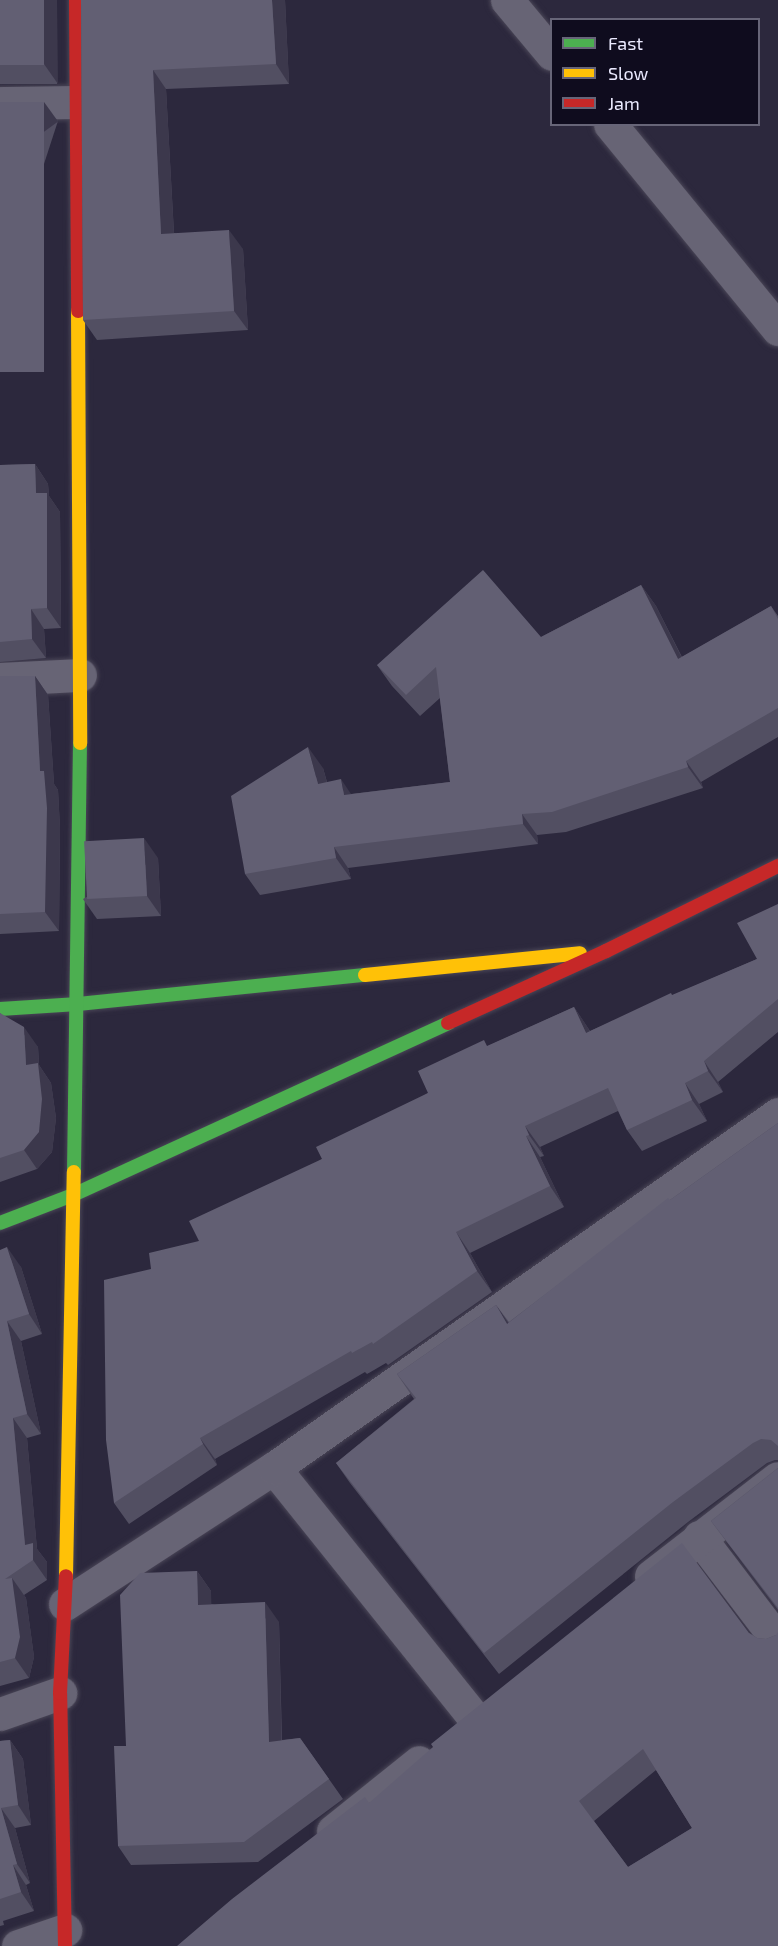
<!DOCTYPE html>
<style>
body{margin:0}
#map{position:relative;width:778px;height:1946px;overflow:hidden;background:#2c283d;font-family:"Exo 2",sans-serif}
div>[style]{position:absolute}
.roads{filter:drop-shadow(0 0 2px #494556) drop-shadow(0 0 2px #494556)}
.street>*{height:33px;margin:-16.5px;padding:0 16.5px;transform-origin:16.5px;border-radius:16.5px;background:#676475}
.fast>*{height:14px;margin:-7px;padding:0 7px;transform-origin:7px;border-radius:7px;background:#4caf50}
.slow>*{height:14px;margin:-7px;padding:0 7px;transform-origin:7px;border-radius:7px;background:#ffc107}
.jam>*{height:14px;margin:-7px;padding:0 7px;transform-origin:7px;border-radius:7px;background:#c62828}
.wall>*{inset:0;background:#524f62;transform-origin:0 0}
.shaded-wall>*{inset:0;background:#3c384c;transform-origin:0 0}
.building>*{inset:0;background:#625f73;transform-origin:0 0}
span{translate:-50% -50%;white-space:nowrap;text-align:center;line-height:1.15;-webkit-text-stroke:4.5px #0f0c1e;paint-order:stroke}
.legend{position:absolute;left:550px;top:18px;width:210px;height:108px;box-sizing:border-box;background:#0f0c1e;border:2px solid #676578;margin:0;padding:8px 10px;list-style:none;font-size:18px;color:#ebeaff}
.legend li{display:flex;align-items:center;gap:12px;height:30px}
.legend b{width:30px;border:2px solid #676578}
</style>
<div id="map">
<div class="roads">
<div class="street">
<i style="left:507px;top:0;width:70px;rotate:50.2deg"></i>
<i style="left:0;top:103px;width:77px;rotate:-0.7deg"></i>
<i style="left:610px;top:124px;width:265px;rotate:50.7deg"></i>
<i style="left:0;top:679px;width:80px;rotate:-2.9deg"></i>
<i style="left:274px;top:1468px;width:320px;rotate:51.3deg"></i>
<i style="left:699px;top:1537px;width:131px;rotate:52.8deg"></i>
<i style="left:651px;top:1576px;width:160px;rotate:-37.7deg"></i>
<i style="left:65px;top:1604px;width:249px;rotate:-33.1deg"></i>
<i style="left:274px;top:1468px;width:616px;rotate:-35.08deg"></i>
<i style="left:0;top:1714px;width:64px;rotate:-19.3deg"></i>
<i style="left:333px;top:1831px;width:110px;rotate:-38.7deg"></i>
<i style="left:18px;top:1946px;width:50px;rotate:-18.8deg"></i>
</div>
<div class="fast">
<i style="left:0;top:1009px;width:78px;rotate:-3.7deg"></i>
<i style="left:78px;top:1004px;width:288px;rotate:-5.8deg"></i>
<i style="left:74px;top:1172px;width:429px;rotate:-89.2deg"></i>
<i style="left:0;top:1223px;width:78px;rotate:-21deg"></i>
<i style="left:73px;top:1195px;width:413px;rotate:-24.6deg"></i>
</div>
<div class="slow">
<i style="left:78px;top:311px;width:432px;rotate:89.7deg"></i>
<i style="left:365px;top:975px;width:216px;rotate:-5.8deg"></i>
<i style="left:66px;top:1576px;width:404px;rotate:-88.9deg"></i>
</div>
<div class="jam">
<i style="left:76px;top:0;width:311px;rotate:89.6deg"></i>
<i style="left:448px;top:1023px;width:174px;rotate:-24.5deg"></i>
<i style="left:606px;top:951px;width:192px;rotate:-26.3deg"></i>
<i style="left:65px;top:1946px;width:253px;rotate:-91.1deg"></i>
<i style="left:60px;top:1693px;width:117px;rotate:-87.1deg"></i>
</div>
</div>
<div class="wall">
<i style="left:0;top:0;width:57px;height:84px"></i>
<i style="clip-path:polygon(81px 0,285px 0,289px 84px,166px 89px,174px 233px,243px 249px,248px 330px,97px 340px,83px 320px)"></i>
<i style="left:0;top:102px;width:61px;height:289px;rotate:18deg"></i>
<i style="clip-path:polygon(35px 464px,48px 484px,49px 496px,60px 512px,61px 628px,44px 629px,46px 658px,0 662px,0 465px)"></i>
<i style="clip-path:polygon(641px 585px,656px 606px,682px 657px,771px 606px,778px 616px,778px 737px,701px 782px,703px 788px,566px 832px,537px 835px,538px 844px,348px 868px,351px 879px,260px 895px,245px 874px,323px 768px,327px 782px,351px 794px,450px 782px,440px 698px,420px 716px,392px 686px,377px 665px,541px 637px)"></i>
<i style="clip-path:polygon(0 676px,35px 676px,48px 695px,54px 784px,58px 790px,60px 828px,59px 931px,0 934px)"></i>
<i style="clip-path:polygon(158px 858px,161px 916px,97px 919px,83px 899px)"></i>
<i style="clip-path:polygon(778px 904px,778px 1032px,718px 1082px,723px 1092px,699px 1104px,707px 1121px,642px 1151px,627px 1130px,618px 1111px,540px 1147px,544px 1156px,540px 1157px,564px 1207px,470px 1253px,492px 1292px,388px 1365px,386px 1363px,367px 1374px,365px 1372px,215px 1459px,217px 1465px,129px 1524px,114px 1503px,151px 1269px,199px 1241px,322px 1159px,428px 1093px,488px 1046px,574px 1007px,590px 1031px,757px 959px)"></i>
<i style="clip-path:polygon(0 1013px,38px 1047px,39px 1065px,51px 1083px,56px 1118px,52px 1152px,37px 1169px,0 1182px)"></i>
<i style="clip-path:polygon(778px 1123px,778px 1460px,775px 1460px,767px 1463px,688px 1522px,499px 1674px,350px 1483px,336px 1463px,414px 1399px,397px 1374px,496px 1305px,509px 1322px,670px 1200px)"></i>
<i style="clip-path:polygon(0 1250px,21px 1267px,42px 1334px,21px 1341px,41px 1434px,27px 1438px,37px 1549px,47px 1562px,47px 1580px,24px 1595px,26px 1598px,34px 1657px,29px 1678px,0 1686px)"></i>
<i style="clip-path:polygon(778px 1468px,778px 1610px,711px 1521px)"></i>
<i style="clip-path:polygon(197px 1571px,211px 1591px,211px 1604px,279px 1622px,282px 1740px,300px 1738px,343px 1799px,258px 1862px,131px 1865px,118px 1846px)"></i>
<i style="clip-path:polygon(evenodd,749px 1633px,757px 1638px,766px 1639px,776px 1635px,778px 1946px,369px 1803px,749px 1633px,656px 1770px,692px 1828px,628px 1867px,594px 1821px,656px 1770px)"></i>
<i style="clip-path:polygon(10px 1740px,23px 1759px,31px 1825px,15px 1828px,30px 1883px,26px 1885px,34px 1911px,3px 1921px,4px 1925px,0 1926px,0 1741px)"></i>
</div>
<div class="shaded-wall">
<i style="clip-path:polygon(44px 0,57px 0,58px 84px,44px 64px)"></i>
<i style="clip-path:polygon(272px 0,285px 0,289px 84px,276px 64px)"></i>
<i style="clip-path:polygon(153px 70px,166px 89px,175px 253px,161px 234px)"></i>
<i style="left:44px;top:102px;width:24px;height:269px;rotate:54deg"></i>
<i style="clip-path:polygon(229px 230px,243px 249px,248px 330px,234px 311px)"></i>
<i style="clip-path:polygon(35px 464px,48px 484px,49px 496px,60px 512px,61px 628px,47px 608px,36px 493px)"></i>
<i style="clip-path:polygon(641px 585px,656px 606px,693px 680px,678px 659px)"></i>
<i style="clip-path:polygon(31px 609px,44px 629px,46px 658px,32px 639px)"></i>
<i style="clip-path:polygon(35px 676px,48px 695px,54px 784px,58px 790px,60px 828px,59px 931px,45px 912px,40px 771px)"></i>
<i style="clip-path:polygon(308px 747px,323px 768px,333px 805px,318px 784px)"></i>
<i style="clip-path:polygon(686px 761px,701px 782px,703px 788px,688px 767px)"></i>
<i style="clip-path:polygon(341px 779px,355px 800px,344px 795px)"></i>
<i style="clip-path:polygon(522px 814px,537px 835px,538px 844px,523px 824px)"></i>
<i style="clip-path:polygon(144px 838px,158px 858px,161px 916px,147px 896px)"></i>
<i style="clip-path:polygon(334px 847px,348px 868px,351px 879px,336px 858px)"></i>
<i style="clip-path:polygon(574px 1007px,588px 1028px,601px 1054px,586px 1033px)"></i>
<i style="clip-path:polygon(24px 1027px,38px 1047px,39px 1065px,51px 1083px,56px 1118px,52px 1152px,37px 1169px,24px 1150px,26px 1065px)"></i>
<i style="clip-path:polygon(704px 1061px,718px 1082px,723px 1092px,708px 1071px)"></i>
<i style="clip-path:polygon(685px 1083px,699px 1104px,707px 1121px,692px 1100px)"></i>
<i style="clip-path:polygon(525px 1126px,540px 1147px,544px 1156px,529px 1135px)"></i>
<i style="clip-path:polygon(526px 1136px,540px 1157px,564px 1207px,550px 1186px)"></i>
<i style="clip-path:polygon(456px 1232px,470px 1253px,492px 1292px,477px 1271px)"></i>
<i style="clip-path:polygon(7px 1247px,21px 1267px,42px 1334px,29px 1314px)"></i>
<i style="clip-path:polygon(496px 1305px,510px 1325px,507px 1324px)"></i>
<i style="clip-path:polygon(7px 1321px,21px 1341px,41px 1434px,27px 1414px)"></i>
<i style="clip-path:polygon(13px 1418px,27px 1438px,37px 1549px,47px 1562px,47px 1580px,33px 1560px,25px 1545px)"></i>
<i style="clip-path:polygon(200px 1438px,215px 1459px,217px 1465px,203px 1444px)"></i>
<i style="clip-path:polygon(197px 1571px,211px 1591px,212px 1625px,198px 1605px)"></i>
<i style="clip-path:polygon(12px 1578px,26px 1598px,34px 1657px,29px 1678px,15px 1658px)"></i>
<i style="clip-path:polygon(265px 1602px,279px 1622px,282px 1762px,269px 1742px)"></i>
<i style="clip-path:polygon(10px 1740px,23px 1759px,31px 1825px,18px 1805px)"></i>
<i style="clip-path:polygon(1px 1808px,15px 1828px,30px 1883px,17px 1864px)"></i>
<i style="clip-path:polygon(13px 1865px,26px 1885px,34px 1911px,21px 1892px)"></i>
</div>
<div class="building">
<i style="left:0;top:0;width:44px;height:65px"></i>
<i style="clip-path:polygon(81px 0,272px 0,276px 64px,153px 70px,161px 234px,229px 230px,234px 311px,83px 320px)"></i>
<i style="left:0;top:102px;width:44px;height:270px"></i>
<i style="clip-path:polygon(35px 464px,36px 493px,47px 493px,47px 608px,31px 609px,32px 639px,0 642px,0 465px)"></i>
<i style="clip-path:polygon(483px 570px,541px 637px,641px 585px,678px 659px,771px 606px,778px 619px,778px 708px,686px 761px,688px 767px,552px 812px,522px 814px,523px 824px,334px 847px,336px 858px,245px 874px,231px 796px,308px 747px,318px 784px,341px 779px,344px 795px,450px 782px,436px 667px,406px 695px,377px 665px)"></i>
<i style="clip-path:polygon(0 676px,35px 676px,40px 771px,44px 771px,47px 808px,45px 912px,0 914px)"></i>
<i style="left:144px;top:838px;width:58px;height:60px;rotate:87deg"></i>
<i style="clip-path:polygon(778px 904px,778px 999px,704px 1061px,708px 1071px,685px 1083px,692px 1100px,627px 1130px,608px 1088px,525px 1126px,529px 1135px,526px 1136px,550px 1186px,456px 1232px,477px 1271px,373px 1344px,372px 1342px,352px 1353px,351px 1351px,200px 1438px,203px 1444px,114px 1503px,106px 1440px,104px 1280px,151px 1269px,149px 1253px,199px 1241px,189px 1221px,322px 1159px,316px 1147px,428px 1093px,418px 1071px,484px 1040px,487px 1046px,574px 1007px,586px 1033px,671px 993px,672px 995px,757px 959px,737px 923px)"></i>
<i style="clip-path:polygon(0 1013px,24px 1027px,26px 1065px,38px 1063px,42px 1099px,39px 1132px,24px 1150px,0 1158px)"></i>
<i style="clip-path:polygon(778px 1123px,778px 1446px,771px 1440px,761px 1439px,753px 1443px,673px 1502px,484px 1653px,336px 1463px,416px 1398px,397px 1374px,496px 1305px,507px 1324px,668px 1198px,670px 1200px)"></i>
<i style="clip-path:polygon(7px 1247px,29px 1314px,7px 1321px,27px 1414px,13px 1418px,25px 1545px,33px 1543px,33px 1560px,5px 1579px,12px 1578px,20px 1637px,15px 1658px,0 1662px,0 1250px)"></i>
<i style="clip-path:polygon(778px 1468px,778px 1608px,711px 1521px)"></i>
<i style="clip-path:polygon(evenodd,682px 1543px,749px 1633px,757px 1638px,766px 1639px,776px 1635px,778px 1632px,778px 1946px,177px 1946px,232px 1899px,365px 1797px,369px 1803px,433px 1747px,431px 1744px,682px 1543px,643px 1749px,692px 1828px,628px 1867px,579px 1801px,643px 1749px)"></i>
<i style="clip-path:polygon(197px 1571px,198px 1605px,265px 1602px,269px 1742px,300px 1738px,329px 1779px,244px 1842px,118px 1846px,114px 1746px,126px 1746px,120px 1595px,140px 1573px)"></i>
<i style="clip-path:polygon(10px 1740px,18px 1805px,1px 1808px,17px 1864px,13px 1865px,21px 1892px,0 1899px,0 1741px)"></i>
</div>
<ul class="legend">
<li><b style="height:8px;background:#4caf50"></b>Fast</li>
<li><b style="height:8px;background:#ffc107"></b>Slow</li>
<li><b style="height:8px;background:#c62828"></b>Jam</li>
</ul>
</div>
